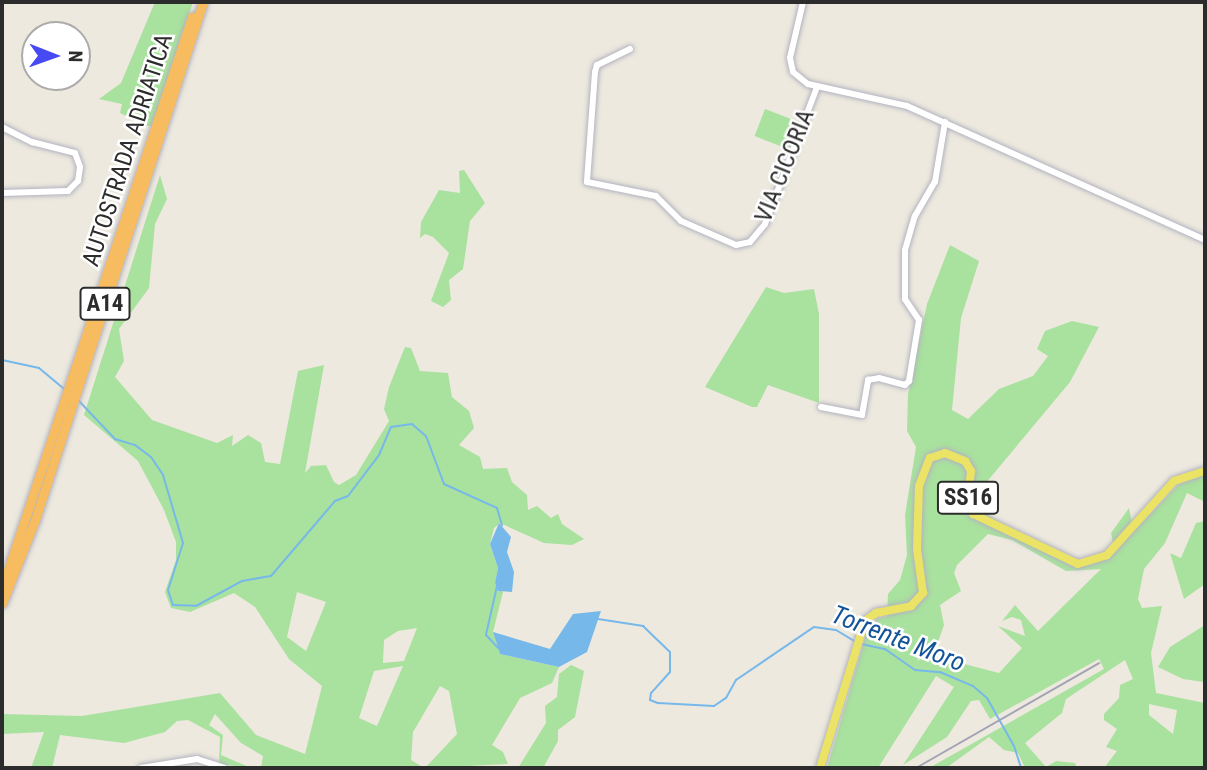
<!DOCTYPE html>
<style>
body{margin:0}
#map{position:relative;width:1207px;height:770px;overflow:hidden;background:#ede9df;font-family:"Roboto Condensed",sans-serif}
div>[style]{position:absolute}
.green>*{inset:0;background:#a9e19e;transform-origin:0 0}
.water>*{inset:0;background:#77b8ea}
.stream>*{height:2px;margin:-1px;padding:0 1px;transform-origin:1px;border-radius:1px;background:#77b8ea}
.roads{filter:drop-shadow(0 0 2px #b2b3bf) drop-shadow(0 0 2px #b2b3bf)}
.minor>*{height:6px;margin:-3px;padding:0 3px;transform-origin:3px;border-radius:3px;background:#fff}
.major>*{height:8px;margin:-4px;padding:0 4px;transform-origin:4px;border-radius:4px;background:#ebe366}
.highway>*{height:9px;margin:-4.5px;padding:0 4.5px;transform-origin:4.5px;border-radius:4.5px;background:#f8bc60}
.rail>*{height:2px;margin:-1px;padding:0 1px;transform-origin:1px;border-radius:1px;background:#a2a2b5}
span{translate:-50% -50%;white-space:nowrap;text-align:center;line-height:1.15;-webkit-text-stroke:5px #fff;paint-order:stroke}
.shield-label span{padding:2px 5px;background:#fff;border:2px solid;border-radius:5px;-webkit-text-stroke-width:0}
.shield-label{font-size:23px;color:#2c2c2c;font-weight:700}
.street-label{font-size:24px;color:#2c2c2c}
.water-label{font-size:26px;color:#135499;font-style:italic}
.frame{position:absolute;inset:0;border:4px solid #2c2c2c;pointer-events:none}
.north{position:absolute;left:21px;top:21px;width:70px;height:70px;box-sizing:border-box;background:#fff;border:2px solid #ababab;border-radius:50%;rotate:91deg;font-size:19px;font-weight:700;line-height:28px;text-align:center;color:#2c2c2c}
.north::after{content:'';display:block;margin:auto;width:24px;height:32px;background:#4749f3;clip-path:polygon(50% 0,100% 100%,50% 72%,0 100%)}
</style>
<div id="map">
<div class="green">
<i style="clip-path:polygon(155px 2px,193px 2px,153px 126px,148px 126px,120px 113px,122px 104px,99px 99px,121px 83px)"></i>
<i style="left:765px;top:109px;width:40px;height:29px;rotate:21deg"></i>
<i style="clip-path:polygon(464px 170px,485px 203px,470px 221px,463px 269px,449px 280px,451px 300px,443px 307px,431px 301px,449px 253px,433px 237px,425px 234px,420px 238px,421px 222px,439px 190px,460px 193px,459px 171px)"></i>
<i style="clip-path:polygon(evenodd,160px 175px,167px 199px,155px 224px,149px 288px,119px 329px,124px 361px,115px 377px,152px 420px,217px 443px,233px 435px,232px 446px,248px 435px,261px 443px,265px 462px,280px 464px,298px 371px,324px 365px,305px 473px,311px 466px,326px 465px,334px 482px,339px 485px,356px 475px,389px 421px,384px 409px,389px 387px,405px 347px,411px 348px,420px 371px,448px 373px,452px 397px,469px 411px,474px 428px,459px 445px,480px 457px,483px 469px,507px 468px,512px 482px,527px 495px,528px 510px,537px 506px,551px 518px,558px 514px,562px 524px,584px 539px,572px 545px,544px 543px,500px 523px,494px 528px,490px 544px,498px 568px,495px 584px,503px 592px,493px 632px,500px 654px,559px 667px,552px 683px,520px 698px,492px 745px,503px 752px,508px 764px,425px 768px,457px 734px,449px 691px,440px 686px,413px 732px,411px 760px,424px 768px,261px 768px,263px 756px,241px 743px,215px 714px,209px 725px,223px 735px,221px 755px,251px 768px,219px 764px,220px 737px,188px 720px,177px 721px,165px 732px,124px 743px,60px 735px,52px 768px,31px 768px,44px 732px,2px 734px,2px 714px,82px 716px,220px 693px,256px 735px,305px 754px,322px 686px,289px 659px,255px 607px,234px 593px,190px 612px,171px 608px,165px 592px,176px 560px,176px 542px,164px 510px,138px 461px,84px 415px,160px 175px,297px 592px,326px 602px,306px 651px,287px 637px,297px 592px,160px 175px,417px 628px,404px 661px,383px 663px,384px 640px,398px 631px,417px 628px,160px 175px,403px 666px,377px 726px,359px 718px,374px 671px,403px 666px)"></i>
<i style="clip-path:polygon(evenodd,950px 245px,979px 261px,961px 318px,952px 410px,968px 419px,999px 389px,1033px 376px,1048px 356px,1037px 349px,1045px 331px,1072px 321px,1099px 327px,1070px 382px,975px 496px,980px 510px,1020px 535px,1078px 560px,1099px 557px,1113px 543px,1111px 533px,1129px 508px,1132px 523px,1139px 526px,1178px 485px,1205px 474px,1205px 502px,1187px 493px,1165px 543px,1144px 569px,1138px 599px,1142px 608px,1162px 606px,1151px 653px,1156px 693px,1205px 703px,1205px 768px,1104px 768px,1117px 751px,1106px 747px,1117px 729px,1104px 720px,1104px 714px,1119px 698px,1120px 685px,1133px 679px,1125px 660px,1066px 699px,1062px 713px,1025px 743px,1046px 767px,1056px 761px,1075px 763px,1077px 768px,1025px 768px,1018px 753px,1004px 750px,989px 737px,946px 768px,929px 768px,1104px 669px,1099px 659px,990px 719px,979px 700px,971px 701px,947px 737px,903px 765px,954px 687px,936px 676px,878px 768px,827px 768px,866px 635px,877px 619px,887px 616px,888px 594px,900px 580px,907px 555px,905px 515px,916px 447px,907px 431px,908px 394px,927px 304px,950px 245px,988px 534px,1012px 540px,1066px 571px,1101px 569px,1038px 631px,1015px 605px,1002px 621px,1012px 617px,1021px 620px,1025px 636px,998px 626px,1022px 648px,999px 673px,933px 656px,944px 625px,940px 605px,961px 591px,954px 573px,957px 565px,988px 534px,950px 245px,1149px 704px,1177px 710px,1173px 734px,1149px 715px,1149px 704px)"></i>
<i style="clip-path:polygon(766px 287px,784px 293px,814px 289px,819px 314px,819px 403px,768px 385px,757px 407px,752px 407px,705px 387px)"></i>
<i style="clip-path:polygon(1205px 521px,1205px 584px,1184px 599px,1170px 553px,1181px 558px,1196px 523px)"></i>
<i style="clip-path:polygon(1205px 625px,1204px 682px,1183px 679px,1158px 667px,1170px 647px)"></i>
<i style="clip-path:polygon(571px 665px,584px 671px,575px 717px,558px 730px,558px 741px,543px 768px,518px 768px,546px 723px,545px 706px,557px 697px,559px 674px)"></i>
</div>
<div class="water">
<i style="clip-path:polygon(499px 523px,511px 537px,507px 552px,514px 572px,512px 592px,498px 591px,495px 583px,498px 568px,490px 544px)"></i>
<i style="clip-path:polygon(601px 611px,587px 652px,559px 667px,500px 654px,493px 632px,550px 649px,573px 614px)"></i>
</div>
<div class="stream">
<i style="left:2px;top:360px;width:38px;rotate:12deg"></i>
<i style="left:39px;top:368px;width:34px;rotate:40deg"></i>
<i style="left:78px;top:400px;width:54px;rotate:46.5deg"></i>
<i style="left:115px;top:439px;width:21px;rotate:17deg"></i>
<i style="left:135px;top:445px;width:20px;rotate:37deg"></i>
<i style="left:151px;top:457px;width:22px;rotate:56deg"></i>
<i style="left:163px;top:475px;width:71px;rotate:73.6deg"></i>
<i style="left:183px;top:543px;width:49px;rotate:107.7deg"></i>
<i style="left:168px;top:590px;width:16px;rotate:72deg"></i>
<i style="left:173px;top:605px;width:23px;rotate:2deg"></i>
<i style="left:196px;top:606px;width:52px;rotate:-28.5deg"></i>
<i style="left:242px;top:581px;width:29px;rotate:-10deg"></i>
<i style="left:271px;top:576px;width:99px;rotate:-49.5deg"></i>
<i style="left:335px;top:501px;width:14px;rotate:-21deg"></i>
<i style="left:348px;top:496px;width:51px;rotate:-52.9deg"></i>
<i style="left:379px;top:455px;width:30px;rotate:-67deg"></i>
<i style="left:391px;top:427px;width:21px;rotate:-8deg"></i>
<i style="left:412px;top:424px;width:18px;rotate:41deg"></i>
<i style="left:426px;top:436px;width:51px;rotate:69.4deg"></i>
<i style="left:444px;top:484px;width:58px;rotate:24.4deg"></i>
<i style="left:497px;top:508px;width:18px;rotate:74deg"></i>
<i style="left:497px;top:586px;width:50px;rotate:102.7deg"></i>
<i style="left:486px;top:635px;width:18px;rotate:47deg"></i>
<i style="left:598px;top:619px;width:46px;rotate:8.8deg"></i>
<i style="left:643px;top:626px;width:37px;rotate:44deg"></i>
<i style="left:670px;top:652px;width:20px;rotate:90deg"></i>
<i style="left:670px;top:672px;width:28px;rotate:132deg"></i>
<i style="left:651px;top:693px;width:7px;rotate:98deg"></i>
<i style="left:650px;top:700px;width:9px;rotate:21deg"></i>
<i style="left:658px;top:703px;width:56px;rotate:3.1deg"></i>
<i style="left:714px;top:706px;width:14px;rotate:-34deg"></i>
<i style="left:726px;top:698px;width:21px;rotate:-61deg"></i>
<i style="left:736px;top:680px;width:94px;rotate:-34.2deg"></i>
<i style="left:814px;top:627px;width:22px;rotate:8deg"></i>
<i style="left:836px;top:630px;width:23px;rotate:31deg"></i>
<i style="left:861px;top:644px;width:25px;rotate:12deg"></i>
<i style="left:885px;top:649px;width:37px;rotate:35deg"></i>
<i style="left:915px;top:670px;width:25px;rotate:5deg"></i>
<i style="left:940px;top:672px;width:36px;rotate:23deg"></i>
<i style="left:973px;top:686px;width:18px;rotate:41deg"></i>
<i style="left:987px;top:698px;width:55px;rotate:60.6deg"></i>
<i style="left:1014px;top:746px;width:23px;rotate:72deg"></i>
</div>
<div class="roads">
<div class="minor">
<i style="left:803px;top:2px;width:57px;rotate:103.1deg"></i>
<i style="left:790px;top:58px;width:14px;rotate:78deg"></i>
<i style="left:793px;top:72px;width:19px;rotate:39deg"></i>
<i style="left:808px;top:84px;width:101px;rotate:12.5deg"></i>
<i style="left:907px;top:106px;width:327px;rotate:24.2deg"></i>
<i style="left:630px;top:49px;width:37px;rotate:154deg"></i>
<i style="left:597px;top:65px;width:7px;rotate:106deg"></i>
<i style="left:595px;top:72px;width:110px;rotate:94.2deg"></i>
<i style="left:587px;top:182px;width:70px;rotate:11.5deg"></i>
<i style="left:656px;top:196px;width:35px;rotate:45deg"></i>
<i style="left:681px;top:221px;width:60px;rotate:23.6deg"></i>
<i style="left:736px;top:245px;width:14px;rotate:-12deg"></i>
<i style="left:750px;top:242px;width:23px;rotate:-50deg"></i>
<i style="left:765px;top:224px;width:147px;rotate:-69.2deg"></i>
<i style="left:2px;top:127px;width:34px;rotate:27deg"></i>
<i style="left:32px;top:142px;width:44px;rotate:14.3deg"></i>
<i style="left:75px;top:153px;width:15px;rotate:70deg"></i>
<i style="left:80px;top:167px;width:14px;rotate:98deg"></i>
<i style="left:78px;top:181px;width:14px;rotate:135deg"></i>
<i style="left:68px;top:191px;width:66px;rotate:178.3deg"></i>
<i style="left:821px;top:407px;width:42px;rotate:11deg"></i>
<i style="left:862px;top:415px;width:36px;rotate:-80deg"></i>
<i style="left:868px;top:380px;width:11px;rotate:-10deg"></i>
<i style="left:879px;top:378px;width:27px;rotate:15deg"></i>
<i style="left:905px;top:385px;width:6px;rotate:-45deg"></i>
<i style="left:909px;top:381px;width:62px;rotate:-80.7deg"></i>
<i style="left:919px;top:320px;width:25px;rotate:-124deg"></i>
<i style="left:905px;top:299px;width:49px;rotate:-90deg"></i>
<i style="left:905px;top:250px;width:35px;rotate:-74deg"></i>
<i style="left:915px;top:216px;width:39px;rotate:-60deg"></i>
<i style="left:935px;top:182px;width:61px;rotate:-80.5deg"></i>
<i style="left:141px;top:768px;width:57px;rotate:-9.1deg"></i>
<i style="left:197px;top:759px;width:28px;rotate:18deg"></i>
</div>
<div class="major">
<i style="left:820px;top:768px;width:154px;rotate:-73deg"></i>
<i style="left:865px;top:621px;width:14px;rotate:-36deg"></i>
<i style="left:876px;top:613px;width:36px;rotate:-11deg"></i>
<i style="left:911px;top:606px;width:18px;rotate:-47deg"></i>
<i style="left:923px;top:593px;width:44px;rotate:-97.8deg"></i>
<i style="left:917px;top:549px;width:63px;rotate:-88.2deg"></i>
<i style="left:919px;top:486px;width:30px;rotate:-69deg"></i>
<i style="left:930px;top:458px;width:16px;rotate:-18deg"></i>
<i style="left:945px;top:453px;width:22px;rotate:22deg"></i>
<i style="left:965px;top:461px;width:12px;rotate:59deg"></i>
<i style="left:971px;top:471px;width:30px;rotate:96deg"></i>
<i style="left:968px;top:501px;width:14px;rotate:69deg"></i>
<i style="left:973px;top:514px;width:116px;rotate:25.5deg"></i>
<i style="left:1078px;top:564px;width:30px;rotate:-17deg"></i>
<i style="left:1107px;top:555px;width:100px;rotate:-47.8deg"></i>
<i style="left:1174px;top:481px;width:33px;rotate:-18deg"></i>
</div>
<div class="highway">
<i style="left:2px;top:588px;width:602px;rotate:-71.6deg"></i>
<i style="left:2px;top:603px;width:89px;rotate:-68.3deg"></i>
<i style="left:35px;top:520px;width:545px;rotate:-72.03deg"></i>
</div>
</div>
<div class="rail">
<i style="left:916px;top:768px;width:211px;rotate:-29.8deg"></i>
</div>
<div class="shield-label">
<span style="left:105px;top:304px">A14</span>
<span style="left:968px;top:498px">SS16</span>
</div>
<div class="street-label">
<span style="left:128px;top:150px;rotate:-72deg">AUTOSTRADA ADRIATICA</span>
<span style="left:785px;top:166px;rotate:-68deg">VIA CICORIA</span>
</div>
<div class="water-label">
<span style="left:898px;top:639px;rotate:21deg">Torrente Moro</span>
</div>
<div class="frame"></div>
<div class="north">N</div>
</div>
